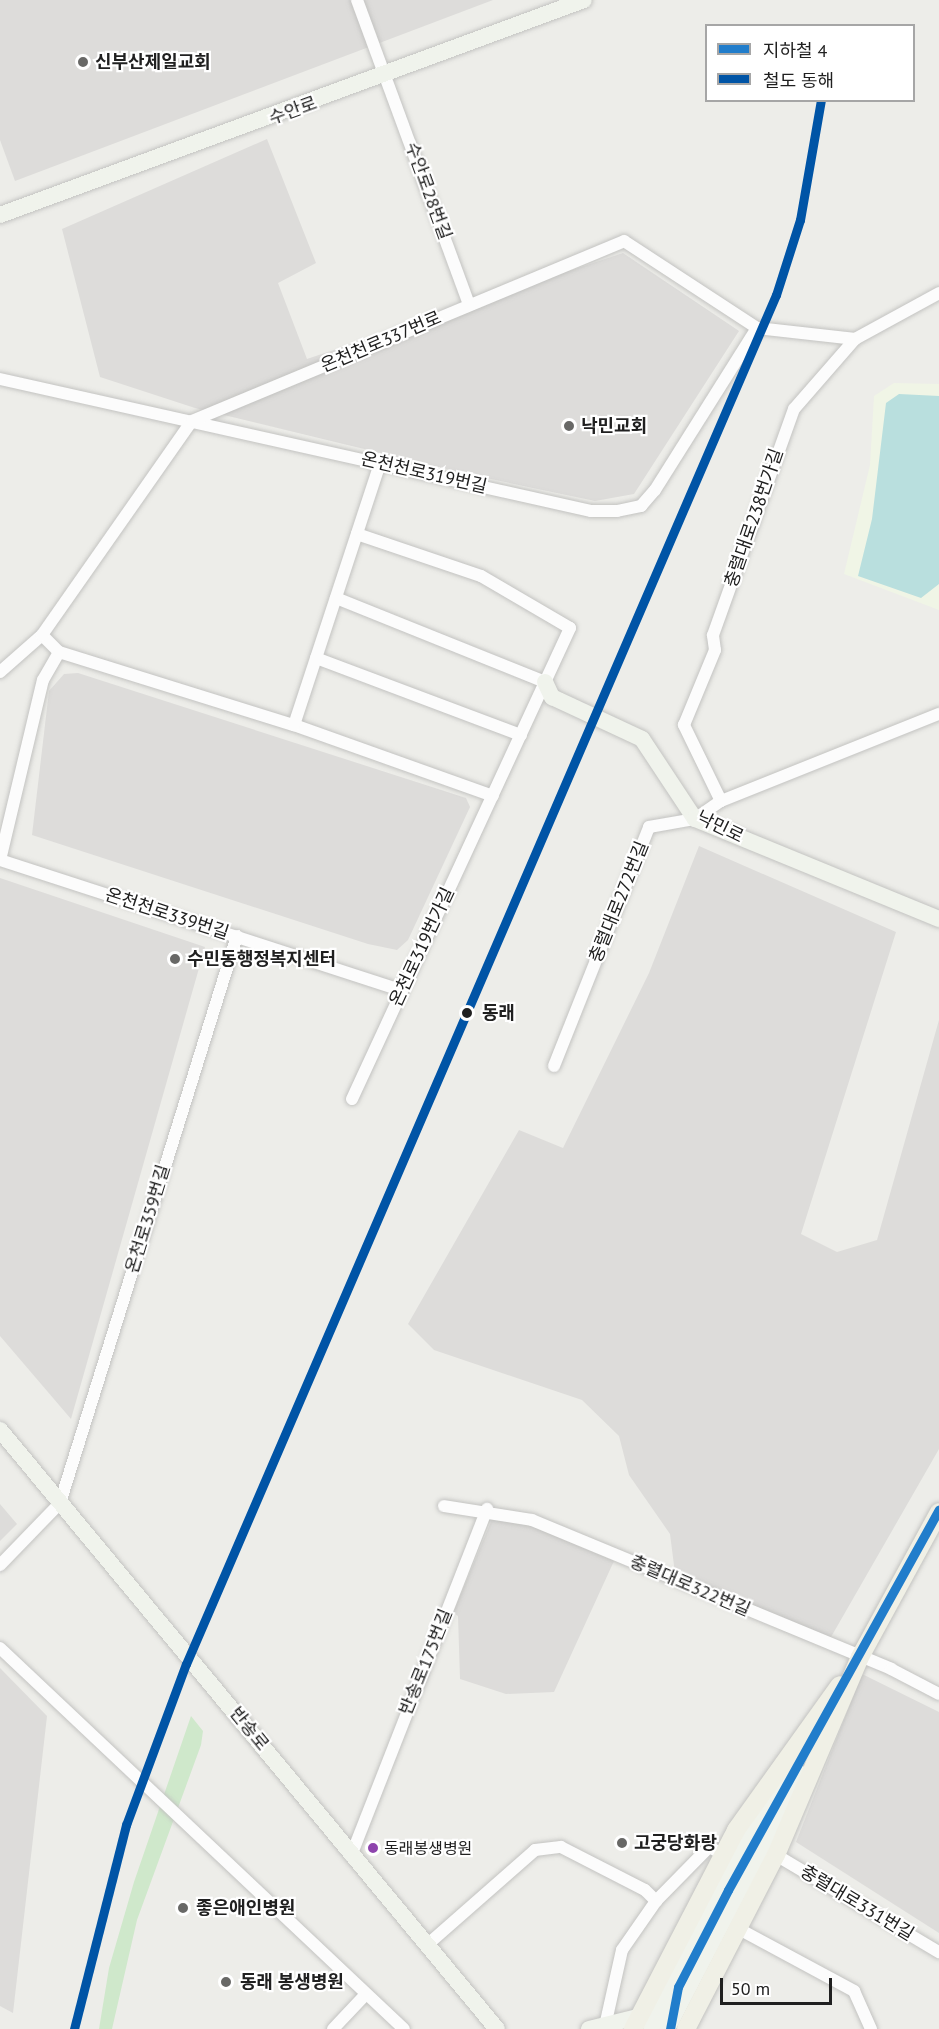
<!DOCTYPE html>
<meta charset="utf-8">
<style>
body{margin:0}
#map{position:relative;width:939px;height:2029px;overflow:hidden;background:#edede9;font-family:"PT Sans","Noto Sans KR",sans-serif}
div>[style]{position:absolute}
.residential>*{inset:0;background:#dddcda}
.education>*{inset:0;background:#f0f5e6}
.grass>*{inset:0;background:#cfe8cb}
.pitch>*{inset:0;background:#b9dfde}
.roads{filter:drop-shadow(0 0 2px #c3c3c1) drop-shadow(0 0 2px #c3c3c1)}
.minor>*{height:12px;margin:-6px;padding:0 6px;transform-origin:6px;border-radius:6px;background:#fcfcfc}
.secondary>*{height:16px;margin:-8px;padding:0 8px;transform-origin:8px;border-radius:8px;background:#f0f3ec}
.primary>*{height:18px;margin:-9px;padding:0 9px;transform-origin:9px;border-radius:9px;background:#f0f0e6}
.rail-1>*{height:9px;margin:-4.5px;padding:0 4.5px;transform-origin:4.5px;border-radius:4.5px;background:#0054a6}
.metro-1>*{height:9px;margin:-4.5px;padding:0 4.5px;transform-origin:4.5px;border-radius:4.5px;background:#217dcb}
.dots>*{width:16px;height:16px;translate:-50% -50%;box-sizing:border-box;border:3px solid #fff;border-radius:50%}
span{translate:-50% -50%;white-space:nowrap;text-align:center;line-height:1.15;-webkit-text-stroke:4.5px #fff;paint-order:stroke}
.bus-label{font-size:16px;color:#202020}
.left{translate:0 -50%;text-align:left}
.poi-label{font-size:18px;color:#202020;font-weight:700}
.street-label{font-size:18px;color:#202020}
.stop-label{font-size:18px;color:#202020;font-weight:700}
.legend{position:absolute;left:705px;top:24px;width:210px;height:78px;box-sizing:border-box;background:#fff;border:2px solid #a6a6a6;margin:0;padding:8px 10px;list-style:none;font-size:18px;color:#202020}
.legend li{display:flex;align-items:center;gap:12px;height:30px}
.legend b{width:30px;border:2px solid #a6a6a6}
.scale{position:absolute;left:720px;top:1978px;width:112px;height:27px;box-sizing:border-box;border:3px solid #202020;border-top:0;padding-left:8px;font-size:18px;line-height:21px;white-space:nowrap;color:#202020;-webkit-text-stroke:4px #fff;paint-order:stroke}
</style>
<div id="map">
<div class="residential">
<i style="clip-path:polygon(0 0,493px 0,15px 181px,0 140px)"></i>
<i style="clip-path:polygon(267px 139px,316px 263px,278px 283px,307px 359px,623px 253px,739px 331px,634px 494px,595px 501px,467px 474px,195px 408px,100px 377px,62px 229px)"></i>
<i style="clip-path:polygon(78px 673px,466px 798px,470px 807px,408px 940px,397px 950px,368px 944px,32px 835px,49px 691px,64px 674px)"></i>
<i style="clip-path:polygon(699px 846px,896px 932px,801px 1234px,837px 1252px,877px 1240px,939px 1020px,939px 1449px,827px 1644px,676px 1581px,670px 1534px,629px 1475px,619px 1436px,582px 1400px,434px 1350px,408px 1324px,519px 1130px,563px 1148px,649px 973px)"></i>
<i style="clip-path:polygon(0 878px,205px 947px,71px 1419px,0 1336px)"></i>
<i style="clip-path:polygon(0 1504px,17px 1524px,0 1541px)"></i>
<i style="clip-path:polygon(493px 1517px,534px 1527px,614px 1561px,554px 1692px,506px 1694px,460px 1679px,458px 1616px,453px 1613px)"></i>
<i style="clip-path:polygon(0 1668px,47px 1716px,13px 2013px,0 2006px)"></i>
<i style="clip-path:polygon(862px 1674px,939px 1712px,939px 1933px,796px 1842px)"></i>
</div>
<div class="education">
<i style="clip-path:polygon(894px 383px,939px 384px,939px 610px,844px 574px,870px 465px,874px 396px)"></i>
</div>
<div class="grass">
<i style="clip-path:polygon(191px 1716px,203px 1731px,201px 1745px,137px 1920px,112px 2029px,99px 2029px,109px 1968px,134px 1882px)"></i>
</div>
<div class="pitch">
<i style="clip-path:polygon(899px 394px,939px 396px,939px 584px,921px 598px,858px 576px,872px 519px,886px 403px)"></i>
</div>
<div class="roads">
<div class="minor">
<i style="left:357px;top:0;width:325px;rotate:69.8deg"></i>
<i style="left:0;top:379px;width:606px;rotate:12.59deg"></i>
<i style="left:591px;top:511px;width:26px"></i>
<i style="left:617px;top:511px;width:25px;rotate:-12deg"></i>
<i style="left:641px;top:506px;width:21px;rotate:-49deg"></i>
<i style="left:655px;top:490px;width:191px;rotate:-57.8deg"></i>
<i style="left:336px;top:598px;width:225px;rotate:21.9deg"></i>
<i style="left:42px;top:635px;width:24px;rotate:45deg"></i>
<i style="left:59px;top:652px;width:246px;rotate:17.3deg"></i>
<i style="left:294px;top:725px;width:211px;rotate:19.6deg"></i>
<i style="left:316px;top:658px;width:219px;rotate:20.6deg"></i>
<i style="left:0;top:672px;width:56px;rotate:-41.4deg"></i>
<i style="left:42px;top:635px;width:261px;rotate:-55deg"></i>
<i style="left:192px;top:421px;width:468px;rotate:-22.6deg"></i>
<i style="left:624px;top:241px;width:159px;rotate:33.2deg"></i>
<i style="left:757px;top:328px;width:99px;rotate:6.4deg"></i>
<i style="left:294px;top:725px;width:276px;rotate:-71.8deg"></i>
<i style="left:721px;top:801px;width:85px;rotate:-116deg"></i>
<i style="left:684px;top:725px;width:81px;rotate:-67.5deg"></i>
<i style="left:715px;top:650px;width:15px;rotate:-98deg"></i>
<i style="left:713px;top:635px;width:240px;rotate:-70.3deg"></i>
<i style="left:794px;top:409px;width:93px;rotate:-48.9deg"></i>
<i style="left:855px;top:339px;width:96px;rotate:-28.7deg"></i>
<i style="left:0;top:860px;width:423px;rotate:18deg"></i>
<i style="left:0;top:860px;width:185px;rotate:-76.6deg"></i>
<i style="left:43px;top:680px;width:32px;rotate:-60deg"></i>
<i style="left:554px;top:1066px;width:257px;rotate:-68.3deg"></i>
<i style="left:649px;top:827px;width:47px;rotate:-9.9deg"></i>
<i style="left:695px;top:819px;width:32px;rotate:-35deg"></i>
<i style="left:721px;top:801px;width:235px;rotate:-21.8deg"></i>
<i style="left:352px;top:1099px;width:519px;rotate:-65.16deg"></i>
<i style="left:570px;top:628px;width:103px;rotate:-149.7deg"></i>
<i style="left:481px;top:576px;width:131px;rotate:-161.3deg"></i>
<i style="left:444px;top:1506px;width:89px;rotate:9deg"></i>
<i style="left:532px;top:1520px;width:389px;rotate:22.5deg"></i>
<i style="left:891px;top:1669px;width:54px;rotate:27.5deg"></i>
<i style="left:0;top:1565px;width:86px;rotate:-45.9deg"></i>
<i style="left:60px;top:1503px;width:594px;rotate:-72.66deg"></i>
<i style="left:0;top:1648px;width:555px;rotate:43.32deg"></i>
<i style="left:776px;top:1855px;width:190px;rotate:30.8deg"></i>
<i style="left:351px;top:1856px;width:373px;rotate:-68.6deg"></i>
<i style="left:739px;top:1929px;width:131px;rotate:28.3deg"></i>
<i style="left:854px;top:1991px;width:42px;rotate:65.9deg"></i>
<i style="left:427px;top:1945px;width:144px;rotate:-41.3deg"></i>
<i style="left:535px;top:1850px;width:26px;rotate:-7deg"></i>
<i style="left:561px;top:1847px;width:94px;rotate:27.1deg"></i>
<i style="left:645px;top:1890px;width:16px;rotate:45deg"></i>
<i style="left:605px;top:2026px;width:78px;rotate:-77.4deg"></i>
<i style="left:622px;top:1950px;width:60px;rotate:-55.2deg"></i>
<i style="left:656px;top:1901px;width:76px;rotate:-45.5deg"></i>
<i style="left:709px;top:1847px;width:16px;rotate:27deg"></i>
<i style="left:333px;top:2029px;width:48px;rotate:-46.7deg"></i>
</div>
<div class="secondary">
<i style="left:0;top:215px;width:622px;rotate:-20.21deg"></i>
<i style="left:545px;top:682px;width:17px;rotate:65deg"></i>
<i style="left:552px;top:697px;width:99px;rotate:25deg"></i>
<i style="left:642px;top:739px;width:96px;rotate:56.5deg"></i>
<i style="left:695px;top:819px;width:264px;rotate:22.3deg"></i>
<i style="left:0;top:1430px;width:778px;rotate:50.32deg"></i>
<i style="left:651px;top:2028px;width:213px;rotate:-62.6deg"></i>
<i style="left:749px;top:1839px;width:108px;rotate:-58.7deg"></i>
<i style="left:589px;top:2029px;width:50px;rotate:-13.8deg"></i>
<i style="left:667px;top:2029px;width:288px;rotate:-62.5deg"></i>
</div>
<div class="primary">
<i style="left:633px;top:2029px;width:224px;rotate:-62.6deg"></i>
<i style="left:736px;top:1830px;width:178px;rotate:-54.4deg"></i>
<i style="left:686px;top:2029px;width:196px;rotate:-62.7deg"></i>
<i style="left:776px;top:1855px;width:215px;rotate:-67deg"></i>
<i style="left:860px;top:1657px;width:165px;rotate:-61.4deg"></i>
</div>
</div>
<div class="rail-1">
<i style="left:74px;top:2029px;width:211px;rotate:-75.7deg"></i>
<i style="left:126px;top:1825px;width:172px;rotate:-69.6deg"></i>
<i style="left:186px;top:1664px;width:1491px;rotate:-66.69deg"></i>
<i style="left:776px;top:295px;width:79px;rotate:-72.3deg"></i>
<i style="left:800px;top:220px;width:122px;rotate:-80.1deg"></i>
</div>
<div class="metro-1">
<i style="left:670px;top:2029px;width:43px;rotate:-79.2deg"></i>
<i style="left:678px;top:1987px;width:109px;rotate:-62.7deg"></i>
<i style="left:728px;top:1890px;width:435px;rotate:-61deg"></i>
</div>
<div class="dots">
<i style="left:83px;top:62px;background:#686866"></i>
<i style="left:569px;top:426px;background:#686866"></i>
<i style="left:175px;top:959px;background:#686866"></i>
<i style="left:467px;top:1013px;background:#202020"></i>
<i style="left:622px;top:1843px;background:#686866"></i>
<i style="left:373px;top:1848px;background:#8e44ad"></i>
<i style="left:183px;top:1908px;background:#686866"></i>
<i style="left:226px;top:1982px;background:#686866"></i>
</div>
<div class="bus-label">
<span class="left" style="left:384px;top:1848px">동래봉생병원</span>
</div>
<div class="poi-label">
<span class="left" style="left:95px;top:62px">신부산제일교회</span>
<span class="left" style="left:581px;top:426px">낙민교회</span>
<span class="left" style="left:187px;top:959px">수민동행정복지센터</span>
<span class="left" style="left:634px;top:1843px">고궁당화랑</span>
<span class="left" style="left:196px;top:1908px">좋은애인병원</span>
<span class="left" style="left:240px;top:1982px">동래 봉생병원</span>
</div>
<div class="street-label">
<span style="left:293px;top:111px;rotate:-20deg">수안로</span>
<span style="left:428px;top:191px;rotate:70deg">수안로28번길</span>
<span style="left:381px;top:342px;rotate:-23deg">온천천로337번로</span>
<span style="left:424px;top:473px;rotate:13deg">온천천로319번길</span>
<span style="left:754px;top:518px;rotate:-71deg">충렬대로238번가길</span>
<span style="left:720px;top:827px;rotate:26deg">낙민로</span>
<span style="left:619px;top:902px;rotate:-68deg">충렬대로272번길</span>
<span style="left:167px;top:914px;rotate:18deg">온천천로339번길</span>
<span style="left:422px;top:947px;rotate:-65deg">온천로319번가길</span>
<span style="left:148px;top:1219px;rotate:-73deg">온천로359번길</span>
<span style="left:690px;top:1586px;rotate:23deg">충렬대로322번길</span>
<span style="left:426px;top:1662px;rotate:-68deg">반송로175번길</span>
<span style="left:249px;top:1729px;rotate:51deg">반송로</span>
<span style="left:857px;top:1903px;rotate:31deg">충렬대로331번길</span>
</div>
<div class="stop-label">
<span class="left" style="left:482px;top:1013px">동래</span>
</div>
<ul class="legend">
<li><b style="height:8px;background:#217dcb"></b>지하철 4</li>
<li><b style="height:8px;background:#0054a6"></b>철도 동해</li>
</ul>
<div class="scale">50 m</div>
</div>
